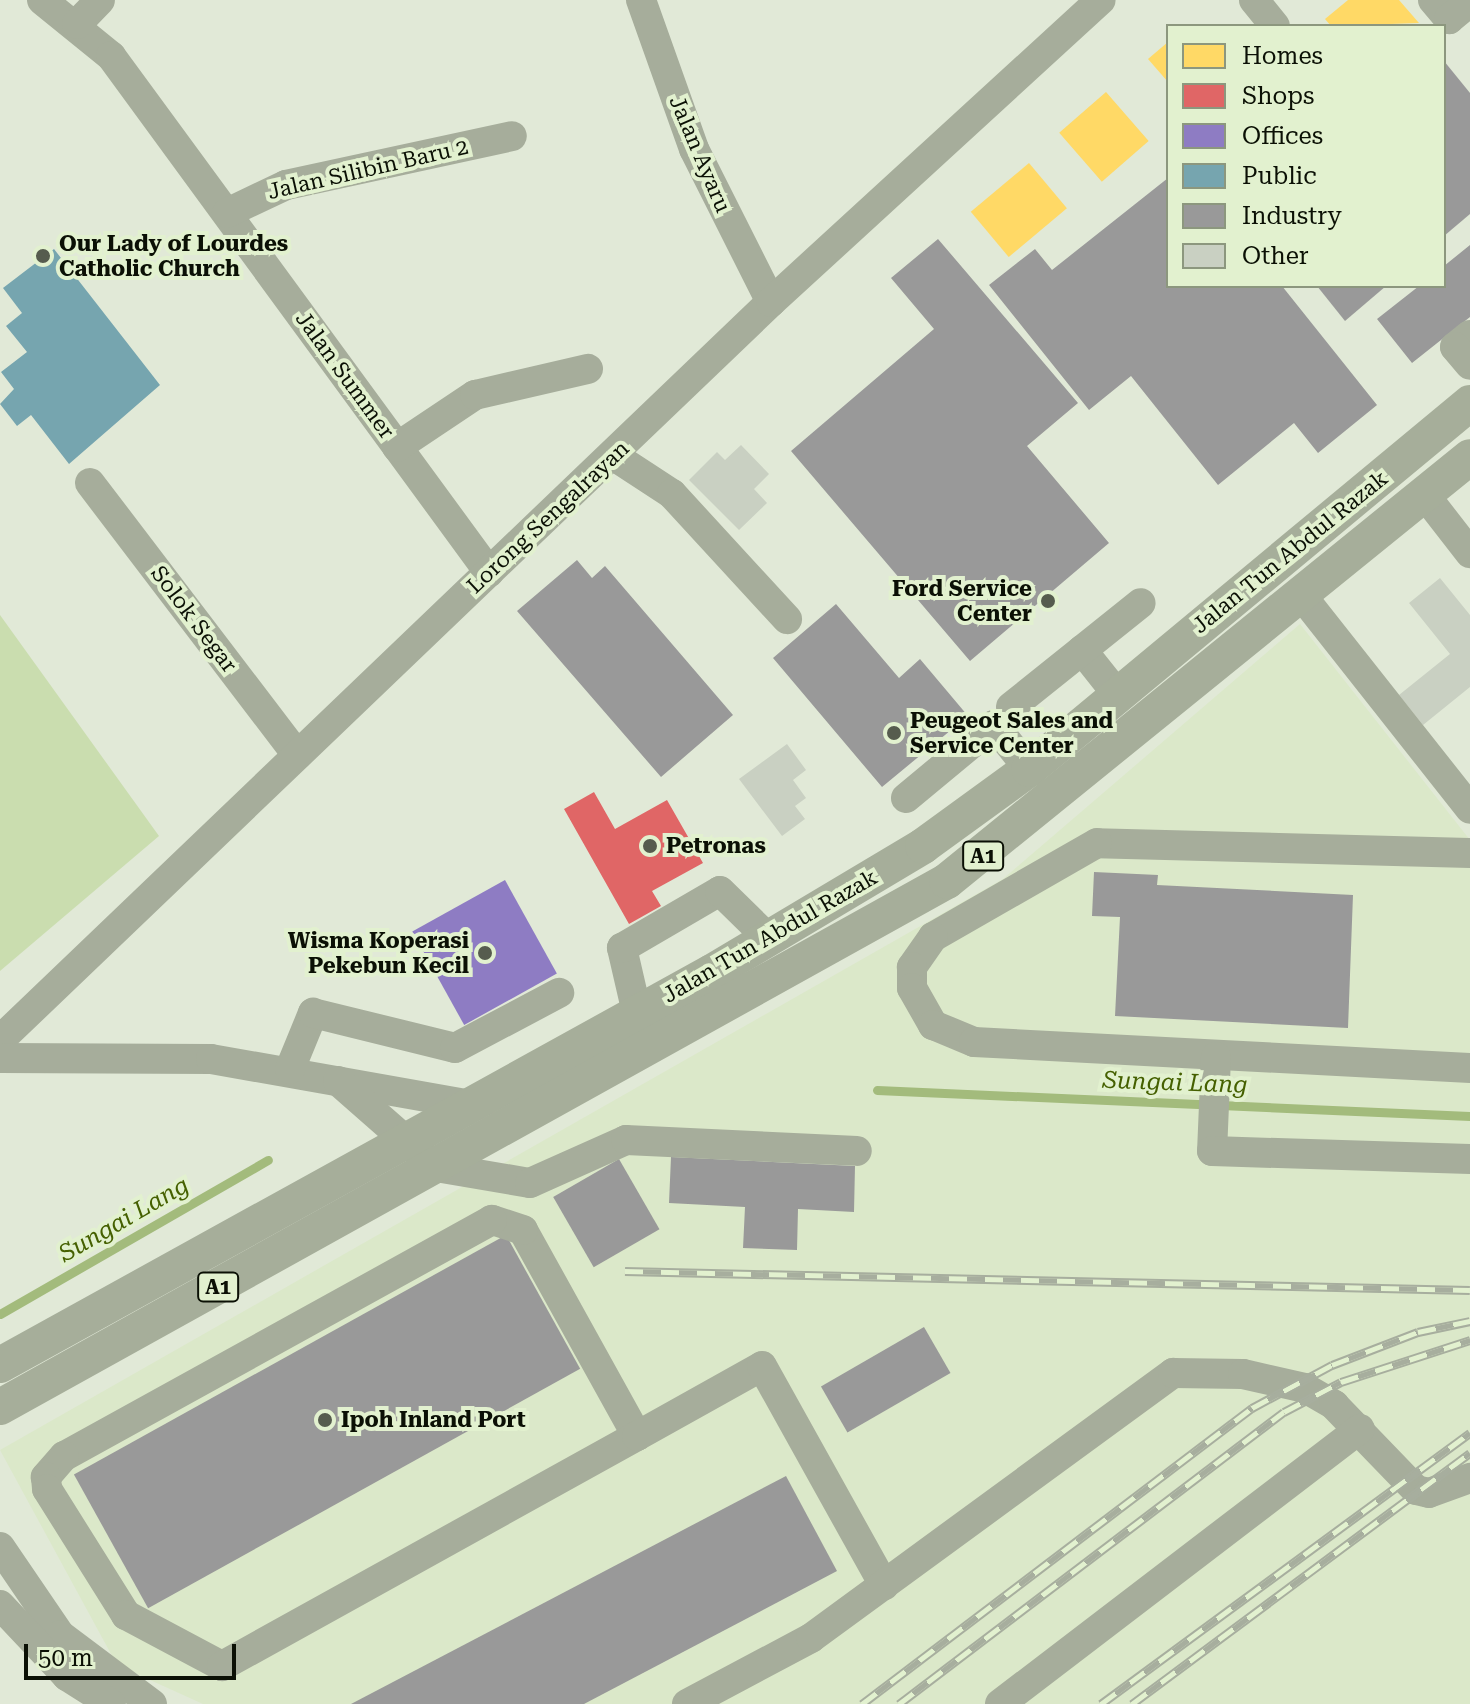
<!DOCTYPE html>
<style>
body{margin:0}
#map{position:relative;width:1470px;height:1704px;overflow:hidden;background:#e1e9d7;font-family:"Roboto Serif",serif}
div>[style]{position:absolute}
.built>*{inset:0;background:#dbe8c9}
.green>*{inset:0;background:#caddaf}
.homes>*{inset:0;background:#ffd966;transform-origin:0 0}
.shops>*{inset:0;background:#e06666}
.offices>*{inset:0;background:#8e7cc3;transform-origin:0 0}
.public>*{inset:0;background:#76a5af}
.industry>*{inset:0;background:#999;transform-origin:0 0}
.stream>*{height:9px;margin:-4.5px;padding:0 4.5px;transform-origin:4.5px;border-radius:4.5px;background:#a3bb7c}
.building>*{inset:0;background:#c9d0c2}
.minor>*{height:30px;margin:-15px;padding:0 15px;transform-origin:15px;border-radius:15px;background:#a6ad9b}
.major>*{height:36px;margin:-18px;padding:0 18px;transform-origin:18px;border-radius:18px;background:#a6ae9a}
.rail>*{height:9px;margin-top:-4.5px;transform-origin:0;background:repeating-linear-gradient(90deg,#e2f1cf 0 18px,#a7ae9e 0 36px);box-sizing:border-box;border-block:2px solid #a7ae9e}
.dots>*{width:22px;height:22px;translate:-50% -50%;box-sizing:border-box;border:4px solid #e2f1cf;border-radius:50%}
span{translate:-50% -50%;white-space:nowrap;text-align:center;line-height:1.15;-webkit-text-stroke:8px #e2f1cf;paint-order:stroke}
.shield-label span{padding:2px 6px;background:#e2f1cf;border:2px solid;border-radius:6px;-webkit-text-stroke-width:0}
.shield-label{font-size:20px;color:#0b1005;font-weight:700}
.street-label{font-size:22px;color:#0b1005}
.poi-label{font-size:22px;color:#0b1005;font-weight:700}
.left{translate:0 -50%;text-align:left}
.right{translate:-100% -50%;text-align:right}
.water-label{font-size:24px;color:#456000;font-style:italic}
.legend{position:absolute;left:1166px;top:24px;width:280px;height:264px;box-sizing:border-box;background:#e2f1cf;border:2px solid #8c977e;margin:0;padding:10px 14px;list-style:none;font-size:24px;color:#0b1005}
.legend li{display:flex;align-items:center;gap:16px;height:40px}
.legend b{width:40px;border:2px solid #8c977e}
.scale{position:absolute;left:24px;top:1644px;width:212px;height:36px;box-sizing:border-box;border:4px solid #0b1005;border-top:0;padding-left:10px;font-size:24px;line-height:28px;white-space:nowrap;color:#0b1005;-webkit-text-stroke:6px #e2f1cf;paint-order:stroke}
</style>
<div id="map">
<div class="built">
<i style="clip-path:polygon(1300px 624px,1470px 840px,1470px 1704px,203px 1704px,117px 1665px,0 1450px,1003px 879px)"></i>
</div>
<div class="green">
<i style="clip-path:polygon(0 615px,159px 836px,0 971px)"></i>
</div>
<div class="homes">
<i style="clip-path:polygon(1348px 0,1399px 0,1419px 23px,1331px 26px,1325px 19px)"></i>
<i style="clip-path:polygon(1168px 42px,1168px 82px,1148px 59px)"></i>
<i style="left:1106px;top:92px;width:65px;height:62px;rotate:49deg"></i>
<i style="left:1029px;top:163px;width:59px;height:76px;rotate:50deg"></i>
</div>
<div class="shops">
<i style="clip-path:polygon(594px 792px,615px 829px,667px 800px,703px 863px,652px 891px,661px 906px,629px 924px,564px 809px)"></i>
</div>
<div class="offices">
<i style="left:505px;top:880px;width:107px;height:106px;rotate:61deg"></i>
</div>
<div class="public">
<i style="clip-path:polygon(54px 249px,160px 385px,69px 464px,31px 415px,17px 426px,0 404px,14px 389px,1px 372px,27px 352px,6px 326px,22px 313px,3px 288px)"></i>
</div>
<div class="industry">
<i style="clip-path:polygon(1444px 61px,1470px 93px,1470px 214px,1444px 236px)"></i>
<i style="clip-path:polygon(1168px 178px,1168px 286px,1282px 286px,1377px 405px,1318px 453px,1294px 423px,1218px 485px,1131px 376px,1089px 410px,989px 285px,1035px 249px,1052px 270px)"></i>
<i style="clip-path:polygon(938px 239px,1078px 403px,1027px 446px,1109px 543px,970px 661px,791px 451px,934px 329px,891px 278px)"></i>
<i style="clip-path:polygon(1470px 245px,1470px 317px,1412px 363px,1377px 319px,1419px 286px,1444px 286px,1444px 266px)"></i>
<i style="clip-path:polygon(1317px 286px,1386px 286px,1345px 321px)"></i>
<i style="clip-path:polygon(577px 560px,592px 578px,605px 566px,733px 715px,661px 777px,517px 611px)"></i>
<i style="clip-path:polygon(836px 604px,899px 678px,920px 659px,968px 716px,882px 787px,773px 658px)"></i>
<i style="clip-path:polygon(1094px 872px,1158px 875px,1157px 885px,1353px 895px,1348px 1028px,1115px 1016px,1120px 917px,1092px 916px)"></i>
<i style="clip-path:polygon(671px 1157px,855px 1166px,854px 1212px,798px 1209px,797px 1250px,743px 1248px,745px 1207px,669px 1203px)"></i>
<i style="left:619px;top:1159px;width:81px;height:76px;rotate:60deg"></i>
<i style="left:506px;top:1235px;width:153px;height:494px;rotate:61deg"></i>
<i style="left:924px;top:1327px;width:53px;height:119px;rotate:60deg"></i>
<i style="clip-path:polygon(786px 1476px,837px 1571px,584px 1704px,351px 1704px)"></i>
</div>
<div class="stream">
<i style="left:877px;top:1090px;width:594px;rotate:2.51deg"></i>
<i style="left:0;top:1314px;width:309px;rotate:-29.9deg"></i>
</div>
<div class="building">
<i style="clip-path:polygon(741px 445px,769px 474px,754px 489px,767px 503px,739px 530px,689px 480px,717px 452px,725px 460px)"></i>
<i style="clip-path:polygon(1440px 578px,1470px 615px,1470px 687px,1423px 725px,1399px 695px,1450px 654px,1409px 603px)"></i>
<i style="clip-path:polygon(787px 744px,806px 770px,793px 780px,806px 798px,795px 806px,805px 819px,782px 836px,739px 779px)"></i>
</div>
<div class="minor">
<i style="left:42px;top:0;width:89px;rotate:39.1deg"></i>
<i style="left:111px;top:56px;width:640px;rotate:53.78deg"></i>
<i style="left:641px;top:0;width:158px;rotate:70.4deg"></i>
<i style="left:694px;top:149px;width:171px;rotate:63.3deg"></i>
<i style="left:1254px;top:0;width:33px;rotate:51deg"></i>
<i style="left:1433px;top:0;width:25px;rotate:50deg"></i>
<i style="left:1449px;top:19px;width:27px;rotate:-39deg"></i>
<i style="left:77px;top:24px;width:33px;rotate:-46deg"></i>
<i style="left:227px;top:213px;width:65px;rotate:-25.4deg"></i>
<i style="left:286px;top:185px;width:231px;rotate:-12.2deg"></i>
<i style="left:1470px;top:335px;width:19px;rotate:141deg"></i>
<i style="left:1455px;top:347px;width:23px;rotate:50deg"></i>
<i style="left:397px;top:447px;width:94px;rotate:-33.7deg"></i>
<i style="left:475px;top:395px;width:116px;rotate:-13deg"></i>
<i style="left:614px;top:456px;width:69px;rotate:33.2deg"></i>
<i style="left:672px;top:494px;width:170px;rotate:47.4deg"></i>
<i style="left:90px;top:483px;width:342px;rotate:52.7deg"></i>
<i style="left:1424px;top:494px;width:75px;rotate:52.1deg"></i>
<i style="left:1302px;top:596px;width:271px;rotate:51.7deg"></i>
<i style="left:1082px;top:650px;width:56px;rotate:51.5deg"></i>
<i style="left:1011px;top:707px;width:166px;rotate:-38.7deg"></i>
<i style="left:906px;top:798px;width:114px;rotate:-39.7deg"></i>
<i style="left:994px;top:725px;width:56px;rotate:51.5deg"></i>
<i style="left:1470px;top:853px;width:373px;rotate:-178.5deg"></i>
<i style="left:1097px;top:843px;width:189px;rotate:150.2deg"></i>
<i style="left:933px;top:937px;width:37px;rotate:125deg"></i>
<i style="left:912px;top:967px;width:21px;rotate:90deg"></i>
<i style="left:912px;top:988px;width:43px;rotate:60.4deg"></i>
<i style="left:933px;top:1025px;width:44px;rotate:22.5deg"></i>
<i style="left:974px;top:1042px;width:497px;rotate:3deg"></i>
<i style="left:637px;top:1013px;width:67px;rotate:-103deg"></i>
<i style="left:622px;top:948px;width:113px;rotate:-30.2deg"></i>
<i style="left:720px;top:891px;width:69px;rotate:44.4deg"></i>
<i style="left:0;top:1040px;width:1067px;rotate:-43.75deg"></i>
<i style="left:771px;top:302px;width:447px;rotate:-42.5deg"></i>
<i style="left:1216px;top:1057px;width:94px;rotate:92.4deg"></i>
<i style="left:1212px;top:1151px;width:258px;rotate:1.8deg"></i>
<i style="left:0;top:1058px;width:211px;rotate:0.3deg"></i>
<i style="left:211px;top:1059px;width:260px;rotate:10deg"></i>
<i style="left:290px;top:1069px;width:61px;rotate:-67.7deg"></i>
<i style="left:313px;top:1013px;width:146px;rotate:13.8deg"></i>
<i style="left:455px;top:1048px;width:118px;rotate:-27.9deg"></i>
<i style="left:338px;top:1081px;width:130px;rotate:41.3deg"></i>
<i style="left:436px;top:1167px;width:95px;rotate:9.7deg"></i>
<i style="left:530px;top:1183px;width:105px;rotate:-24.1deg"></i>
<i style="left:626px;top:1140px;width:231px;rotate:2.7deg"></i>
<i style="left:637px;top:1436px;width:235px;rotate:-119deg"></i>
<i style="left:523px;top:1230px;width:33px;rotate:-162deg"></i>
<i style="left:492px;top:1220px;width:489px;rotate:151.1deg"></i>
<i style="left:64px;top:1456px;width:28px;rotate:131deg"></i>
<i style="left:46px;top:1477px;width:12px;rotate:85deg"></i>
<i style="left:47px;top:1489px;width:149px;rotate:57.9deg"></i>
<i style="left:126px;top:1615px;width:109px;rotate:28deg"></i>
<i style="left:222px;top:1666px;width:474px;rotate:-29deg"></i>
<i style="left:637px;top:1436px;width:143px;rotate:-29.2deg"></i>
<i style="left:762px;top:1366px;width:251px;rotate:60.9deg"></i>
<i style="left:0;top:1547px;width:107px;rotate:55.7deg"></i>
<i style="left:60px;top:1635px;width:115px;rotate:36.9deg"></i>
<i style="left:0;top:1605px;width:98px;rotate:46.7deg"></i>
<i style="left:67px;top:1676px;width:52px;rotate:32.5deg"></i>
<i style="left:687px;top:1704px;width:140px;rotate:-28deg"></i>
<i style="left:811px;top:1638px;width:449px;rotate:-36.2deg"></i>
<i style="left:1173px;top:1373px;width:70px;rotate:0.8deg"></i>
<i style="left:1243px;top:1374px;width:64px;rotate:12.7deg"></i>
<i style="left:1305px;top:1388px;width:34px;rotate:30deg"></i>
<i style="left:1334px;top:1405px;width:118px;rotate:46deg"></i>
<i style="left:1416px;top:1490px;width:13px;rotate:13deg"></i>
<i style="left:1429px;top:1493px;width:44px;rotate:-20.1deg"></i>
<i style="left:1000px;top:1704px;width:453px;rotate:-37.4deg"></i>
</div>
<div class="major">
<i style="left:0;top:1365px;width:813px;rotate:-28.9deg"></i>
<i style="left:712px;top:972px;width:246px;rotate:-30.8deg"></i>
<i style="left:923px;top:846px;width:131px;rotate:-36deg"></i>
<i style="left:1029px;top:769px;width:573px;rotate:-39.69deg"></i>
<i style="left:0;top:1407px;width:1083px;rotate:-29.05deg"></i>
<i style="left:947px;top:881px;width:673px;rotate:-39.03deg"></i>
</div>
<div class="rail">
<i style="left:625px;top:1271px;width:845px;rotate:1.29deg"></i>
<i style="left:862px;top:1704px;width:490px;rotate:-37.2deg"></i>
<i style="left:1252px;top:1408px;width:91px;rotate:-28.3deg"></i>
<i style="left:1332px;top:1365px;width:92px;rotate:-21deg"></i>
<i style="left:1418px;top:1332px;width:53px;rotate:-11.9deg"></i>
<i style="left:899px;top:1704px;width:483px;rotate:-37.2deg"></i>
<i style="left:1284px;top:1412px;width:64px;rotate:-27.8deg"></i>
<i style="left:1341px;top:1382px;width:136px;rotate:-18deg"></i>
<i style="left:1101px;top:1704px;width:458px;rotate:-36.3deg"></i>
<i style="left:1132px;top:1704px;width:421px;rotate:-36.6deg"></i>
</div>
<div class="dots">
<i style="left:43px;top:256px;background:#565c4e"></i>
<i style="left:1048px;top:601px;background:#565c4e"></i>
<i style="left:894px;top:733px;background:#565c4e"></i>
<i style="left:650px;top:846px;background:#565c4e"></i>
<i style="left:485px;top:953px;background:#565c4e"></i>
<i style="left:325px;top:1420px;background:#565c4e"></i>
</div>
<div class="shield-label">
<span style="left:983px;top:856px">A1</span>
<span style="left:218px;top:1287px">A1</span>
</div>
<div class="street-label">
<span style="left:700px;top:154px;rotate:67deg">Jalan Ayaru</span>
<span style="left:368px;top:169px;rotate:-13deg">Jalan Silibin Baru 2</span>
<span style="left:345px;top:375px;rotate:54deg">Jalan Summer</span>
<span style="left:548px;top:517px;rotate:-43deg">Lorong Sengalrayan</span>
<span style="left:1290px;top:552px;rotate:-39deg">Jalan Tun Abdul Razak</span>
<span style="left:194px;top:619px;rotate:53deg">Solok Segar</span>
<span style="left:770px;top:936px;rotate:-30deg">Jalan Tun Abdul Razak</span>
</div>
<div class="poi-label">
<span class="left" style="left:59px;top:256px">Our Lady of Lourdes<br>Catholic Church</span>
<span class="right" style="left:1032px;top:601px">Ford Service<br>Center</span>
<span class="left" style="left:910px;top:733px">Peugeot Sales and<br>Service Center</span>
<span class="left" style="left:666px;top:846px">Petronas</span>
<span class="right" style="left:469px;top:953px">Wisma Koperasi<br>Pekebun Kecil</span>
<span class="left" style="left:341px;top:1420px">Ipoh Inland Port</span>
</div>
<div class="water-label">
<span style="left:1175px;top:1083px;rotate:2deg">Sungai Lang</span>
<span style="left:124px;top:1220px;rotate:-30deg">Sungai Lang</span>
</div>
<ul class="legend">
<li><b style="height:22px;background:#ffd966"></b>Homes</li>
<li><b style="height:22px;background:#e06666"></b>Shops</li>
<li><b style="height:22px;background:#8e7cc3"></b>Offices</li>
<li><b style="height:22px;background:#76a5af"></b>Public</li>
<li><b style="height:22px;background:#999"></b>Industry</li>
<li><b style="height:22px;background:#c9d0c2"></b>Other</li>
</ul>
<div class="scale">50 m</div>
</div>
